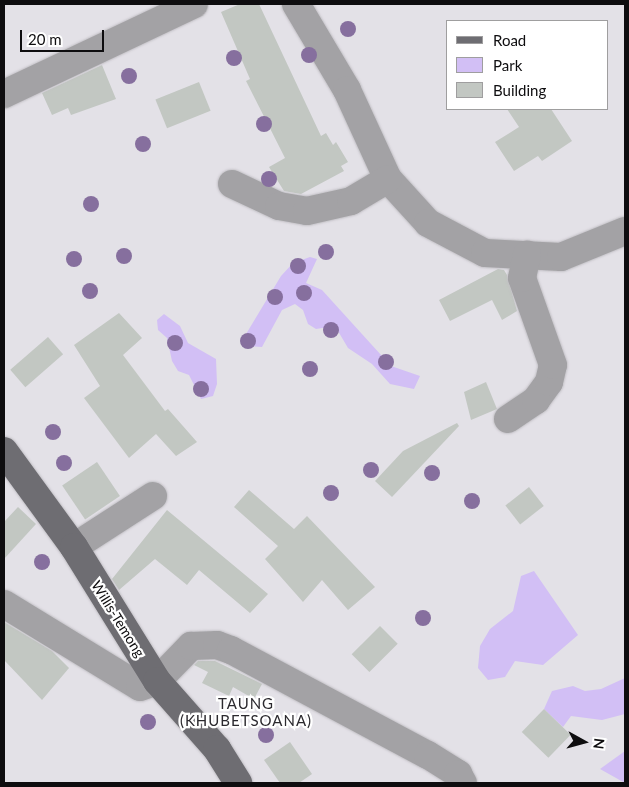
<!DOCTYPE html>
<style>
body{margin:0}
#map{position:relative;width:629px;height:787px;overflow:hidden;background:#e3e1e7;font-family:Lato,sans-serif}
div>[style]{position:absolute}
.green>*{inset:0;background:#d2bff5}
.building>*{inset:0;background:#c2c7c2;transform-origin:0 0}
.roads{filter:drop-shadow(0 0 1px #c1bfc4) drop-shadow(0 0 1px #c1bfc4)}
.minor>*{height:28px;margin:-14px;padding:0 14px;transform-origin:14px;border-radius:14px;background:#a3a2a5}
.major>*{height:28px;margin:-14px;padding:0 14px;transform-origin:14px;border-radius:14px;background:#6e6d72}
.trees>*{width:16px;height:16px;margin:-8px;border-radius:50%;background:#866f9e}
span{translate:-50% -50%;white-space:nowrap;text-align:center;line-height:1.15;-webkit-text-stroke:4.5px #fff;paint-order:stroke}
.street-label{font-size:14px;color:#0e0d0f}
.neighbourhood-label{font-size:15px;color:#2b292e;letter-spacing:1px}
.frame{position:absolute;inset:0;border:5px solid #0e0d0f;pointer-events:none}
.legend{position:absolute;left:446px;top:20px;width:162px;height:90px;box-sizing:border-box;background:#fff;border:1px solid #9f9e9f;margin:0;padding:6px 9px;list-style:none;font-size:15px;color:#0e0d0f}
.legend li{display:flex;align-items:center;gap:10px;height:25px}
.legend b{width:25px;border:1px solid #9f9e9f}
.north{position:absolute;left:559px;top:717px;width:50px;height:50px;-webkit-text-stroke:4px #fff;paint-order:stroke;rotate:97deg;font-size:14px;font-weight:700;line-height:20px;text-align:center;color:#0e0d0f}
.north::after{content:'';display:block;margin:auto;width:18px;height:22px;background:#0e0d0f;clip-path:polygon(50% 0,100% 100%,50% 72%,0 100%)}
.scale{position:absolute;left:20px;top:30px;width:84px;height:22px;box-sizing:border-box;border:2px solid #0e0d0f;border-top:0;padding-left:6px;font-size:15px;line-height:18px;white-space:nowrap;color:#0e0d0f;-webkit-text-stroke:4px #fff;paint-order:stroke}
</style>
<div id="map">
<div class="green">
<i style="clip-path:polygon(310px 257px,317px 259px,306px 283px,322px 290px,391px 366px,420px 376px,414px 389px,390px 384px,372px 364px,348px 348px,335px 326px,316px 329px,308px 324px,303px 310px,295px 304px,282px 310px,262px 347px,249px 346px,243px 339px,281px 276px,293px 263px)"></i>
<i style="clip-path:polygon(164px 314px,180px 326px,188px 343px,216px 359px,217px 384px,213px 396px,201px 399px,189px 375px,178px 371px,172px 361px,167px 338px,158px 330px,157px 320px)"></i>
<i style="clip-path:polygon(534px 571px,578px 635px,543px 665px,515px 661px,505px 677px,488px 680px,478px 668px,480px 646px,490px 629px,513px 611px,521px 576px)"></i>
<i style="clip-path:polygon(625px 678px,625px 714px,602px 720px,571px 716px,563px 727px,544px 709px,552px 691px,573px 686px,585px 691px,601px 689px)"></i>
<i style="clip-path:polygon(625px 751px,625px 783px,600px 769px)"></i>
</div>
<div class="building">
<i style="clip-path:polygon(240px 4px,259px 4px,321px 136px,326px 133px,333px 145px,336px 142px,348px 162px,341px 166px,344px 171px,301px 194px,284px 191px,269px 167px,285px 158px,246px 81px,250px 79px,221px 12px)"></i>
<i style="clip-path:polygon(102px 65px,116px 99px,71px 115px,68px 108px,52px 115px,42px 93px)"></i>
<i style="left:199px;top:82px;width:31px;height:47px;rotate:68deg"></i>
<i style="clip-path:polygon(507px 109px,551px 109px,572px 141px,542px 161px,538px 156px,514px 171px,495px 142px,519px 127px)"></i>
<i style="clip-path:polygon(498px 269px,504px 270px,507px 275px,517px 311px,502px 320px,492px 300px,450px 321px,439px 300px)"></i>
<i style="clip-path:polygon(119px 313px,142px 338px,123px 355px,165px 411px,168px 409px,197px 442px,176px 456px,156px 434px,129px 458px,84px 398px,100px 386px,74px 345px)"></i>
<i style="left:48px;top:337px;width:23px;height:50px;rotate:49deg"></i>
<i style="clip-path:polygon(486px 382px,497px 409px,471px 420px,464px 392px)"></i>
<i style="clip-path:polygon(457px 423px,459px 426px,392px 497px,375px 481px,403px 451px)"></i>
<i style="left:97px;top:462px;width:41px;height:42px;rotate:56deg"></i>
<i style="left:529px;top:487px;width:24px;height:30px;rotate:52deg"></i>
<i style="clip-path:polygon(249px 490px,294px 529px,307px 516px,375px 587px,348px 610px,322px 580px,303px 602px,265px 559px,278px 546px,234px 507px)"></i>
<i style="clip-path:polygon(18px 507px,36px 524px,4px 559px,4px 522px)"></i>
<i style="clip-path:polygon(167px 510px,268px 594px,250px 613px,199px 570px,187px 585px,155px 559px,119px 590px,112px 579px)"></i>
<i style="clip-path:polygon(4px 622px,52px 651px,69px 668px,42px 700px,4px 660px)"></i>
<i style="left:380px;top:626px;width:25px;height:40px;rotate:45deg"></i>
<i style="clip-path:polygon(198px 661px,215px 661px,262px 684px,254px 699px,233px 687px,229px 696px,202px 683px,208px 672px,194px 665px)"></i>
<i style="left:544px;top:709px;width:37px;height:32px;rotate:44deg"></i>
<i style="clip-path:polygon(290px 742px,312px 774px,299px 783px,280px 783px,264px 760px)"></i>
</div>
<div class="roads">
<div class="minor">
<i style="left:296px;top:4px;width:100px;rotate:59.3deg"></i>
<i style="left:347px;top:90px;width:98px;rotate:65.3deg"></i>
<i style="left:388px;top:179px;width:59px;rotate:47.7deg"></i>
<i style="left:428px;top:223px;width:64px;rotate:27.8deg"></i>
<i style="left:485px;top:253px;width:76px;rotate:3deg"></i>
<i style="left:561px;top:257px;width:69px;rotate:-22.1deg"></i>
<i style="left:4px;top:94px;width:210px;rotate:-25.3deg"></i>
<i style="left:232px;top:184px;width:52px;rotate:25.1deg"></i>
<i style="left:279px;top:206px;width:28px;rotate:10deg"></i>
<i style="left:307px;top:211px;width:45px;rotate:-12.8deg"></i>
<i style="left:351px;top:201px;width:43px;rotate:-30.7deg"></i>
<i style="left:508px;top:419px;width:34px;rotate:-34deg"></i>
<i style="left:536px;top:400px;width:22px;rotate:-54deg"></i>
<i style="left:549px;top:382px;width:17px;rotate:-77deg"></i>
<i style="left:553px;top:365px;width:92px;rotate:-109.6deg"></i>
<i style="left:522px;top:278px;width:24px;rotate:-78deg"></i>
<i style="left:74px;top:547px;width:94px;rotate:-32.8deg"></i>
<i style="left:4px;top:604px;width:159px;rotate:31.4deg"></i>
<i style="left:140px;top:687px;width:18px;rotate:-19deg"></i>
<i style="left:157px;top:681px;width:49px;rotate:-45.8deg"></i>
<i style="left:191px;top:646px;width:26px;rotate:-2deg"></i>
<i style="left:217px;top:645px;width:15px;rotate:20deg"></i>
<i style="left:231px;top:650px;width:223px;rotate:28.1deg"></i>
<i style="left:428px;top:755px;width:36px;rotate:32deg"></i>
<i style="left:458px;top:774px;width:10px;rotate:61deg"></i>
</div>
<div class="major">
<i style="left:4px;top:451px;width:119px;rotate:53.9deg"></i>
<i style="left:74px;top:547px;width:158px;rotate:58.2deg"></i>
<i style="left:157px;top:681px;width:91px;rotate:48.6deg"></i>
<i style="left:217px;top:749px;width:40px;rotate:58deg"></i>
</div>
</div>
<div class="trees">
<i style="left:348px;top:29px"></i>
<i style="left:309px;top:55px"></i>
<i style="left:234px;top:58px"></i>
<i style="left:129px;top:76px"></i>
<i style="left:264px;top:124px"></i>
<i style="left:143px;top:144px"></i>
<i style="left:269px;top:179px"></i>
<i style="left:91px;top:204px"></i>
<i style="left:326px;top:252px"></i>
<i style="left:124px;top:256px"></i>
<i style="left:74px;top:259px"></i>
<i style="left:298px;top:266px"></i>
<i style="left:90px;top:291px"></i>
<i style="left:304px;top:293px"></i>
<i style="left:275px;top:297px"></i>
<i style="left:331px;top:330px"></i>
<i style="left:248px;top:341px"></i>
<i style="left:175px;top:343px"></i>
<i style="left:386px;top:362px"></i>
<i style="left:310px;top:369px"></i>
<i style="left:201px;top:389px"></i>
<i style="left:53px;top:432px"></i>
<i style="left:64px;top:463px"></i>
<i style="left:371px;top:470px"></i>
<i style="left:432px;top:473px"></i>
<i style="left:331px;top:493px"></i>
<i style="left:472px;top:501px"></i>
<i style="left:42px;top:562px"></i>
<i style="left:423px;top:618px"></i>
<i style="left:148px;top:722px"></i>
<i style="left:266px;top:735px"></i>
</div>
<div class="street-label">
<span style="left:118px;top:619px;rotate:58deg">Willis-Temong</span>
</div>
<div class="neighbourhood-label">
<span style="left:246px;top:712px">TAUNG<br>(KHUBETSOANA)</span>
</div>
<div class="frame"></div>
<ul class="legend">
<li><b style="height:6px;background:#6e6d72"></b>Road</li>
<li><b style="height:14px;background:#d2bff5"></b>Park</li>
<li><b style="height:14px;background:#c2c7c2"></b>Building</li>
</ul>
<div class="north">N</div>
<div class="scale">20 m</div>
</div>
